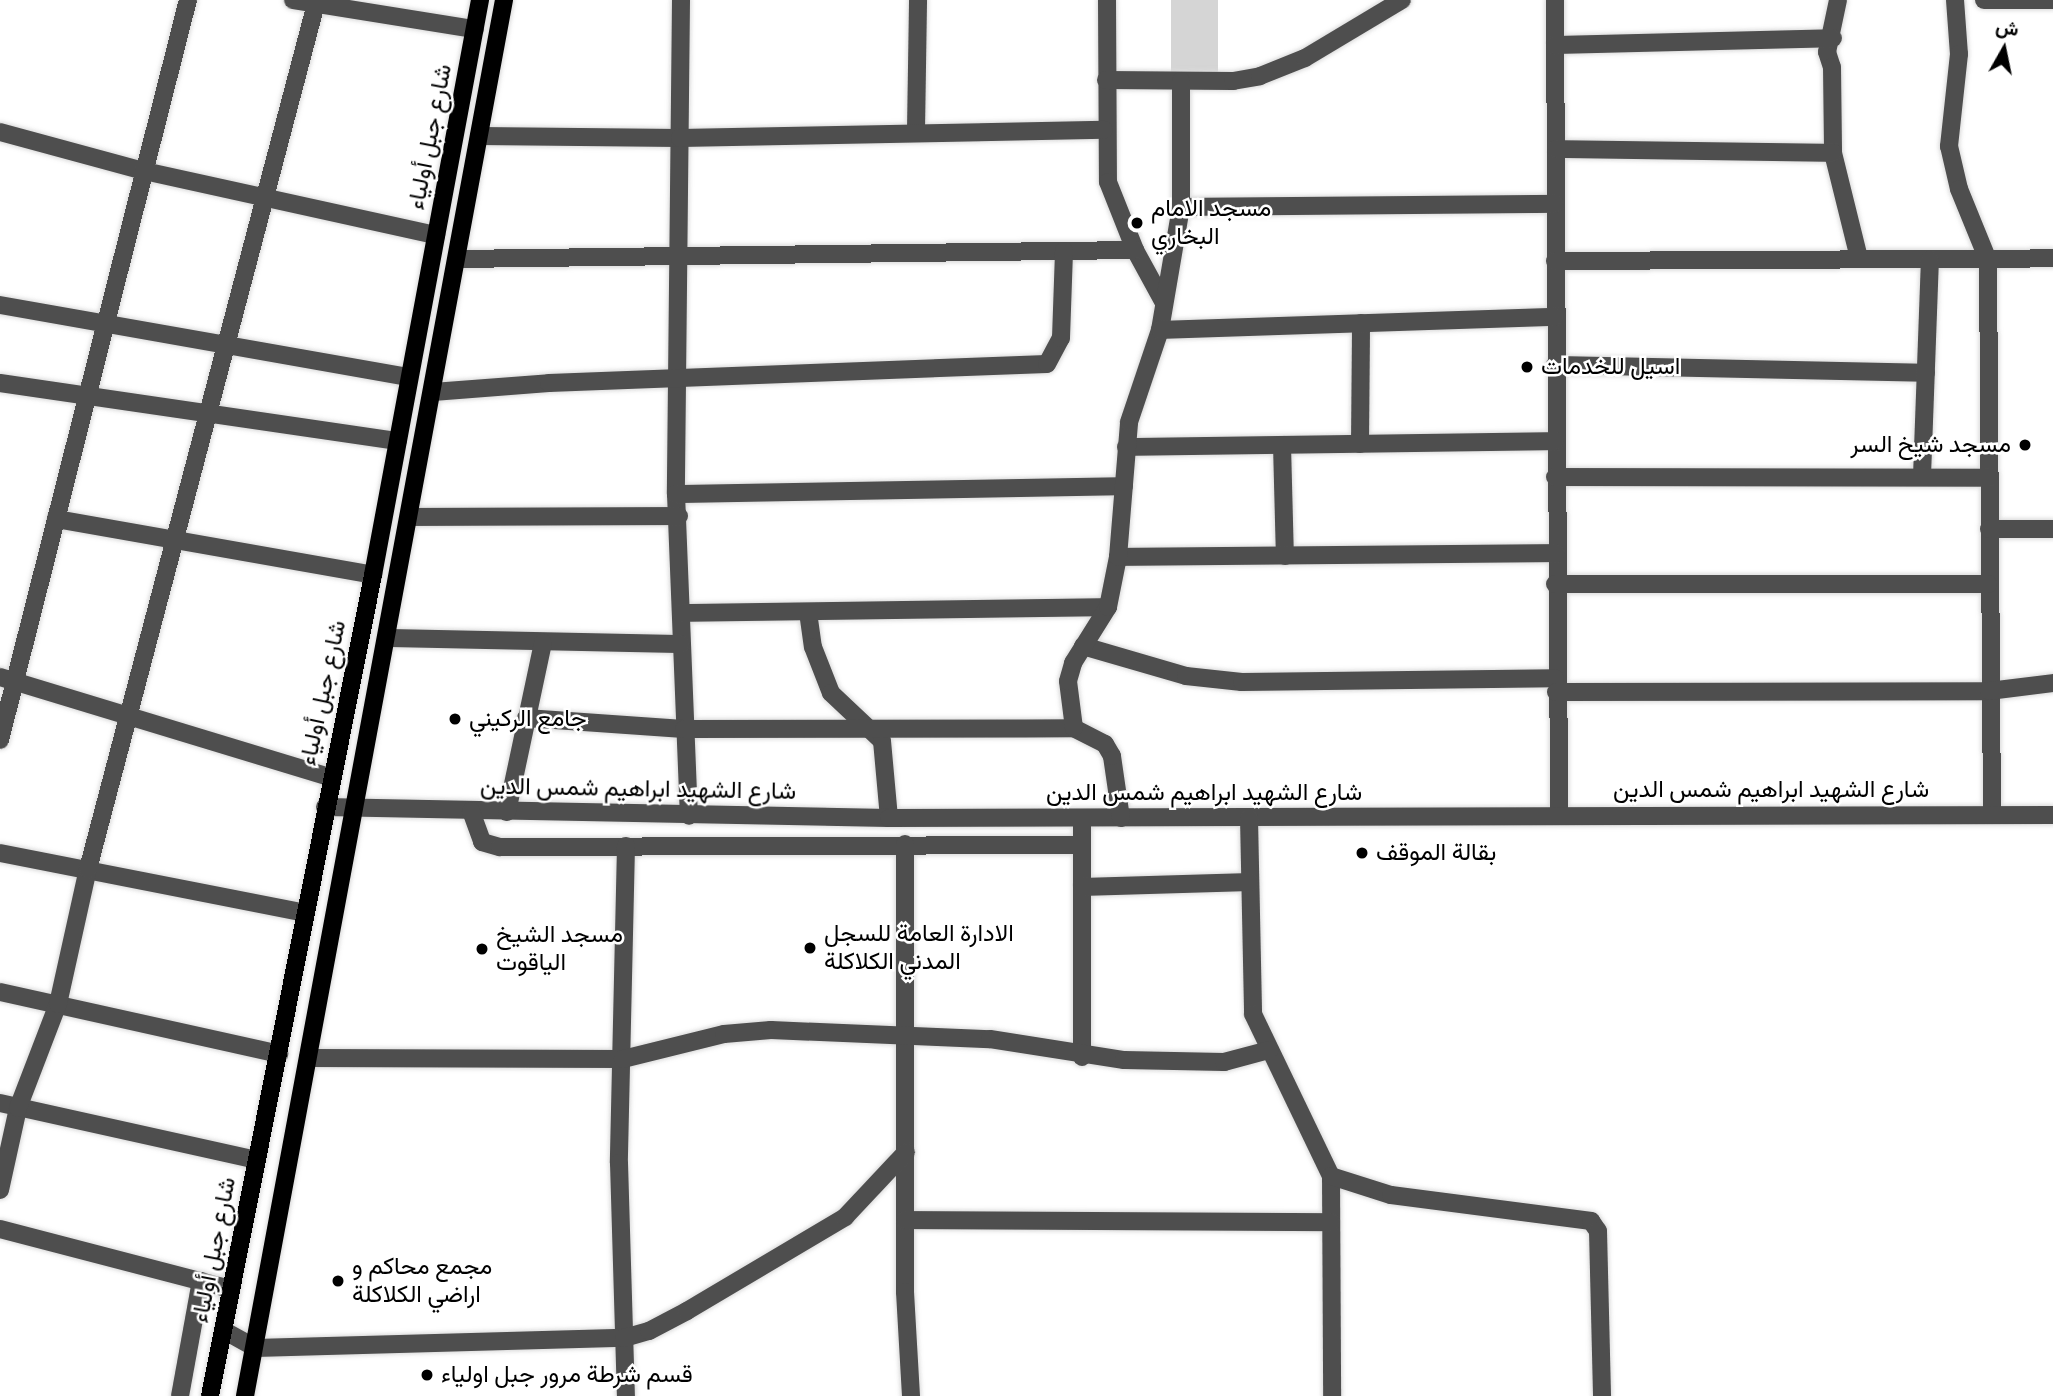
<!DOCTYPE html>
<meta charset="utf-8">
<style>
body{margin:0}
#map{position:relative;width:2053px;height:1396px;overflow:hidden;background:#fff;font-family:"Roboto Condensed",Vazirmatn,sans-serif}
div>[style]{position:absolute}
.green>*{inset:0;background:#d5d5d5;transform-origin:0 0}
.roads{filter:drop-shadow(0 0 2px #dbdbdb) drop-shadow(0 0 2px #dbdbdb)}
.minor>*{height:18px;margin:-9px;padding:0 9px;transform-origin:9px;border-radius:9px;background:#4e4e4e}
.major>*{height:18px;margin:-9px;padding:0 9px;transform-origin:9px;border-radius:9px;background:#000}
.dots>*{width:19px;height:19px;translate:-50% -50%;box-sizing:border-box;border:4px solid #fff;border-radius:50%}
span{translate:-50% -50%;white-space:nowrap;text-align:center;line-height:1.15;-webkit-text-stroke:5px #fff;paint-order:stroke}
.street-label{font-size:24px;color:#000}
.poi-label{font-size:24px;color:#000}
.left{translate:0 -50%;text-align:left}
.right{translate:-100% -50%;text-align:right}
.north{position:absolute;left:1969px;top:14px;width:70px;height:70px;-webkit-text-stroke:5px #fff;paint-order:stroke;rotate:9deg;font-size:19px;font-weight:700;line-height:28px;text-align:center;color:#000}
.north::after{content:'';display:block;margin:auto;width:24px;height:32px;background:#000;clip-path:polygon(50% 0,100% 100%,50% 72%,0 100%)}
</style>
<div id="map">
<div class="green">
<i style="left:1171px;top:0;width:47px;height:75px"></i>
</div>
<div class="roads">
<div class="minor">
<i style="left:293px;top:0;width:184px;rotate:9.1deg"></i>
<i style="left:681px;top:0;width:494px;rotate:90.6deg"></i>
<i style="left:676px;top:494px;width:322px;rotate:87.7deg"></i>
<i style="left:1107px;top:0;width:182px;rotate:89.7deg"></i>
<i style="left:1108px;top:182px;width:73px;rotate:68.3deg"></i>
<i style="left:1135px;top:250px;width:60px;rotate:61.3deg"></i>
<i style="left:1555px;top:0;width:815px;rotate:89.72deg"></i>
<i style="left:1838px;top:0;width:53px;rotate:101.9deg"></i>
<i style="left:1827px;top:52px;width:16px;rotate:72deg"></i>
<i style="left:1832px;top:67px;width:86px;rotate:89.3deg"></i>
<i style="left:1833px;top:153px;width:108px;rotate:76.1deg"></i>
<i style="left:1955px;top:0;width:54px;rotate:85.8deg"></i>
<i style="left:1959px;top:54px;width:93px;rotate:96.2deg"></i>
<i style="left:1949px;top:146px;width:44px;rotate:76.9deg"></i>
<i style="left:1959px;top:189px;width:77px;rotate:67.8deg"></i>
<i style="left:1988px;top:260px;width:554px;rotate:89.59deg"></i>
<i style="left:1984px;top:0;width:69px"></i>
<i style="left:1555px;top:45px;width:278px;rotate:-1.4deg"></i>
<i style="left:1106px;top:80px;width:127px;rotate:0.5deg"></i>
<i style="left:1233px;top:81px;width:27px;rotate:-10deg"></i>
<i style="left:1260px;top:76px;width:48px;rotate:-21.8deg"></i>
<i style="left:1305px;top:58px;width:113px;rotate:-30.9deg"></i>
<i style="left:916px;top:130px;width:130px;rotate:-89.1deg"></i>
<i style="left:0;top:132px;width:149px;rotate:15.2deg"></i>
<i style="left:144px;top:171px;width:299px;rotate:12.4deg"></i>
<i style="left:479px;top:136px;width:201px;rotate:0.6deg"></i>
<i style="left:680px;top:138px;width:424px;rotate:-1.1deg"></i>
<i style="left:1556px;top:149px;width:277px;rotate:0.8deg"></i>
<i style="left:1181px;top:207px;width:374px;rotate:-0.5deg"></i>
<i style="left:457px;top:259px;width:678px;rotate:-0.76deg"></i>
<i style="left:1555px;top:261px;width:498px;rotate:-0.3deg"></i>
<i style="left:0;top:305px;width:415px;rotate:10deg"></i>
<i style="left:1160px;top:330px;width:125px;rotate:-80.3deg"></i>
<i style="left:1181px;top:207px;width:126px;rotate:-90deg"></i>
<i style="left:1555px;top:365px;width:371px;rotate:1.2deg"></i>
<i style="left:0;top:383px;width:402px;rotate:8.3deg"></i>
<i style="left:433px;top:392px;width:116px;rotate:-4.4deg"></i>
<i style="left:549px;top:383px;width:498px;rotate:-2.2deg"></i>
<i style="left:1047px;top:364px;width:30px;rotate:-62deg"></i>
<i style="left:1061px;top:338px;width:87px;rotate:-88deg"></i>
<i style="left:1360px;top:444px;width:121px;rotate:-89.5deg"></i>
<i style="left:1282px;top:445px;width:111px;rotate:88.5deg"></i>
<i style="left:1126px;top:447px;width:429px;rotate:-0.8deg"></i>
<i style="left:1922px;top:476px;width:216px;rotate:-87.9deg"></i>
<i style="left:1555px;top:477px;width:435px;rotate:0.1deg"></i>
<i style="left:676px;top:494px;width:448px;rotate:-1deg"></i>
<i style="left:409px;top:517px;width:270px;rotate:-0.2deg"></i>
<i style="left:56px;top:519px;width:322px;rotate:10deg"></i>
<i style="left:1989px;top:529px;width:64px"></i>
<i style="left:1118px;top:557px;width:438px;rotate:-0.5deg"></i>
<i style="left:1555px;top:584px;width:433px"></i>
<i style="left:808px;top:612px;width:35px;rotate:82deg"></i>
<i style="left:813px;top:647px;width:49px;rotate:68.6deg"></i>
<i style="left:831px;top:693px;width:70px;rotate:43.3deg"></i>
<i style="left:882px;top:741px;width:77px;rotate:84.8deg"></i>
<i style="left:681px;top:613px;width:427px;rotate:-0.8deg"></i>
<i style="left:387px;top:638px;width:294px;rotate:1.2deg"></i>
<i style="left:1083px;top:646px;width:107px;rotate:16.2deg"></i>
<i style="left:1186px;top:676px;width:56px;rotate:6.1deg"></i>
<i style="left:1242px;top:682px;width:313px;rotate:-0.7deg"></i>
<i style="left:0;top:677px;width:345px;rotate:16.9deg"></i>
<i style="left:1556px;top:692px;width:433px;rotate:-0.1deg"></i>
<i style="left:1989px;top:691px;width:64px;rotate:-7.1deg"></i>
<i style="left:526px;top:718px;width:158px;rotate:4deg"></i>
<i style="left:684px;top:729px;width:390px;rotate:-0.1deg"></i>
<i style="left:0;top:740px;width:764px;rotate:-75.75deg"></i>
<i style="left:325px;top:807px;width:564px;rotate:1.12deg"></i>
<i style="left:889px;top:818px;width:1164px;rotate:-0.15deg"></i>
<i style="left:471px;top:811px;width:33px;rotate:70deg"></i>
<i style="left:482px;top:842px;width:19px;rotate:16deg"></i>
<i style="left:500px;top:847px;width:582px;rotate:-0.2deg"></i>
<i style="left:507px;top:812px;width:173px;rotate:-78deg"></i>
<i style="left:1082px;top:818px;width:239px;rotate:90deg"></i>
<i style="left:1121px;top:818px;width:63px;rotate:-98.3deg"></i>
<i style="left:1112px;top:756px;width:14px;rotate:-120deg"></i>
<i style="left:1105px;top:744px;width:35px;rotate:-153deg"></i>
<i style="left:1074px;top:728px;width:47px;rotate:-97.3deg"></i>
<i style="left:1068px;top:681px;width:19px;rotate:-74deg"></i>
<i style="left:1073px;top:663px;width:66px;rotate:-58deg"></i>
<i style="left:1108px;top:607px;width:51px;rotate:-78.7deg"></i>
<i style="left:1118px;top:557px;width:135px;rotate:-85.3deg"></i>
<i style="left:1129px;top:422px;width:97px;rotate:-71.4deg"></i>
<i style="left:1160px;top:330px;width:395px;rotate:-1.9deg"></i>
<i style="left:1249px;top:818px;width:196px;rotate:88.8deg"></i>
<i style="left:1253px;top:1014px;width:180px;rotate:64.3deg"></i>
<i style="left:1331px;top:1176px;width:220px;rotate:89.7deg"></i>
<i style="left:905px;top:844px;width:448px;rotate:90deg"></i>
<i style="left:905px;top:1292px;width:104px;rotate:86.7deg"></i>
<i style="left:626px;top:846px;width:317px;rotate:91.3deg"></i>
<i style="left:619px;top:1163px;width:233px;rotate:88.3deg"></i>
<i style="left:0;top:853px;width:311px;rotate:11.1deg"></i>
<i style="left:1082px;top:887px;width:168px;rotate:-1.7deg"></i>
<i style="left:0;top:992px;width:286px;rotate:12.5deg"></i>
<i style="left:308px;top:1058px;width:315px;rotate:0.2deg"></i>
<i style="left:623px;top:1059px;width:104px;rotate:-13.9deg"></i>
<i style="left:724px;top:1034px;width:47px;rotate:-4.9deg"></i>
<i style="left:771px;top:1030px;width:219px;rotate:2.4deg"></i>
<i style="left:990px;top:1039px;width:136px;rotate:8.9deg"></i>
<i style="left:1124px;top:1060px;width:100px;rotate:1.1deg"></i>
<i style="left:1224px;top:1062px;width:47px;rotate:-14.9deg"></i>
<i style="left:0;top:1103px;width:263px;rotate:12.5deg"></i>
<i style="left:1331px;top:1176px;width:63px;rotate:17.6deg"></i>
<i style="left:1391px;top:1195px;width:202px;rotate:7.4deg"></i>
<i style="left:1591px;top:1221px;width:12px;rotate:55deg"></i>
<i style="left:1598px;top:1231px;width:165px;rotate:88.6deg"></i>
<i style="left:0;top:1190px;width:84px;rotate:-77.6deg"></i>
<i style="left:18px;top:1108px;width:111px;rotate:-69deg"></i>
<i style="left:58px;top:1004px;width:138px;rotate:-77.5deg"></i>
<i style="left:88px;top:869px;width:899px;rotate:-75.24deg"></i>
<i style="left:905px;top:1220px;width:426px;rotate:0.3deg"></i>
<i style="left:0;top:1229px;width:239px;rotate:14.6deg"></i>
<i style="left:223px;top:1330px;width:37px;rotate:29deg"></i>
<i style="left:255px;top:1348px;width:369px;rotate:-1.6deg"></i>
<i style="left:624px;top:1338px;width:26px;rotate:-16deg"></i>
<i style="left:649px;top:1331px;width:43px;rotate:-27.8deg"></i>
<i style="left:687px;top:1311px;width:184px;rotate:-30.7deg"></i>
<i style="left:845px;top:1217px;width:89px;rotate:-46.8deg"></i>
<i style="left:180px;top:1396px;width:117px;rotate:-79.7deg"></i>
</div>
<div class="major">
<i style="left:210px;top:1396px;width:837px;rotate:-78.77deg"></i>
<i style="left:373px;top:575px;width:585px;rotate:-79.46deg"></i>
<i style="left:245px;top:1396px;width:1420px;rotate:-79.49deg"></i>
</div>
</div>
<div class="dots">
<i style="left:1137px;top:223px;background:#000"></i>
<i style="left:1527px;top:367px;background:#000"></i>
<i style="left:2025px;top:445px;background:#000"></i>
<i style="left:455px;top:719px;background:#000"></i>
<i style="left:1362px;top:853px;background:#000"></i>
<i style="left:810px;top:948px;background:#000"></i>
<i style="left:482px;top:949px;background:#000"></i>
<i style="left:338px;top:1281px;background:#000"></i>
<i style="left:427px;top:1375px;background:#000"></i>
</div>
<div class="street-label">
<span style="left:430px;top:137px;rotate:-79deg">شارع جبل أولياء</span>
<span style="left:323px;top:693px;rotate:-78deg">شارع جبل أولياء</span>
<span style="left:638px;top:789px;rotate:1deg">شارع الشهيد ابراهيم شمس الدين</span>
<span style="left:1771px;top:790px">شارع الشهيد ابراهيم شمس الدين</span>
<span style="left:1204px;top:793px">شارع الشهيد ابراهيم شمس الدين</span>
<span style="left:214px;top:1250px;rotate:-79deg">شارع جبل أولياء</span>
</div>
<div class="poi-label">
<span class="left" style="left:1151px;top:223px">مسجد الامام<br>البخاري</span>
<span class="left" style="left:1541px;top:367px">اسيل للخدمات</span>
<span class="right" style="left:2011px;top:445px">مسجد شيخ السر</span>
<span class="left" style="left:469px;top:719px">جامع الركيني</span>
<span class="left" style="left:1376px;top:853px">بقالة الموقف</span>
<span class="left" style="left:824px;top:948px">الادارة العامة للسجل<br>المدني الكلاكلة</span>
<span class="left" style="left:496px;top:949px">مسجد الشيخ<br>الياقوت</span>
<span class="left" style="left:352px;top:1281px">مجمع محاكم و<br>اراضي الكلاكلة</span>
<span class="left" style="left:441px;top:1375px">قسم شرطة مرور جبل اولياء</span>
</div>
<div class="north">ش</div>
</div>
